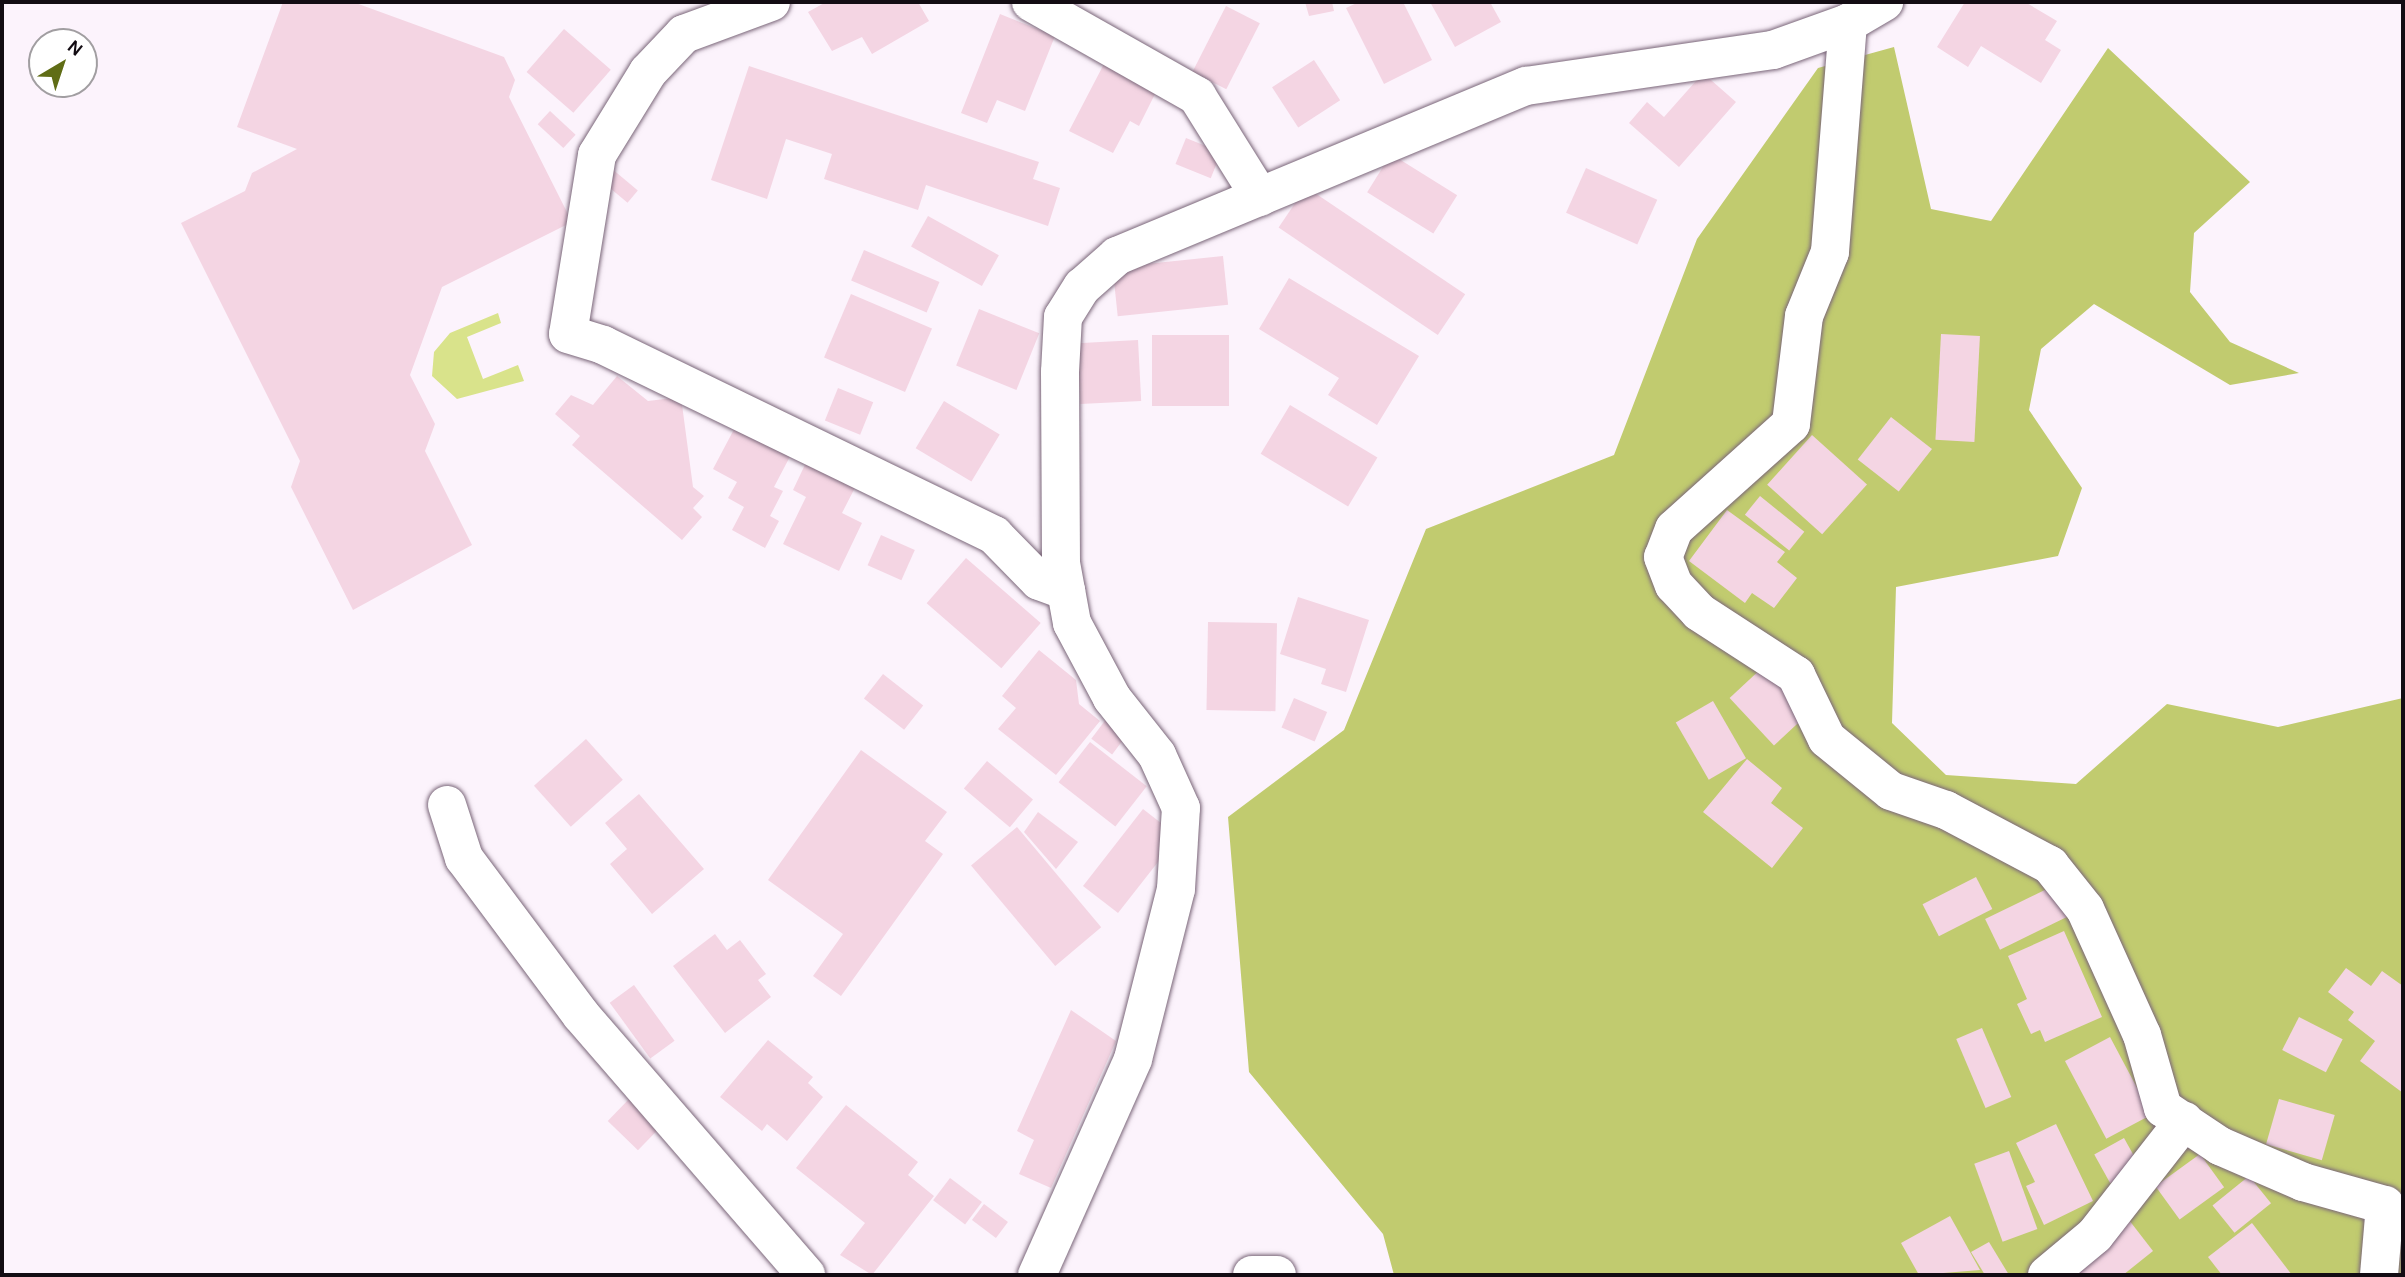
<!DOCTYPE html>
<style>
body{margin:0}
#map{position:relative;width:2405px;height:1277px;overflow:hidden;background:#fcf3fc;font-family:Karla,sans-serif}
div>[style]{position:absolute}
.green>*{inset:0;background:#d9e38b}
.forest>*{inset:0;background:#c1cb6f}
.building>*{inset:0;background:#f4d5e3;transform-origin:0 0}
.roads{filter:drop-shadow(0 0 2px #7a6679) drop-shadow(0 0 2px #7a6679)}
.minor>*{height:38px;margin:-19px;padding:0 19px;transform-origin:19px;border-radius:19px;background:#fff}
span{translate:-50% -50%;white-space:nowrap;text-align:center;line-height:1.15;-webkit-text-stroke:5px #fff;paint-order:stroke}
.frame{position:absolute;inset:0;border:4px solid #130c13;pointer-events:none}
.north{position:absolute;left:28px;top:28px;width:70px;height:70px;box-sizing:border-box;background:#fff;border:2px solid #a19ea1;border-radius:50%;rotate:39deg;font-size:19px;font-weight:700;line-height:28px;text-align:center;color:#130c13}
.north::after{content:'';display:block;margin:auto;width:24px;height:32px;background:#606d16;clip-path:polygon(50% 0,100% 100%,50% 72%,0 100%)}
</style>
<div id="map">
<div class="green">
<i style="clip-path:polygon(498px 313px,501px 323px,467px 337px,483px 379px,518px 365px,524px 381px,457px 399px,432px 376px,434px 352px,450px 333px)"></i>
</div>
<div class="forest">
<i style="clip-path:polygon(1894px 47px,1931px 209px,1991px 221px,2108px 48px,2250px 182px,2194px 233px,2190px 292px,2230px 342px,2299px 373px,2230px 385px,2094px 304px,2041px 349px,2029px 410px,2082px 488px,2058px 556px,1896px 587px,1892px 723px,1946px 775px,2076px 784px,2167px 704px,2278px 727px,2403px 698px,2403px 1275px,1394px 1275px,1383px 1234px,1249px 1072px,1228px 817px,1344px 730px,1426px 529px,1614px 455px,1697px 239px,1818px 68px)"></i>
</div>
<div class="building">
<i style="clip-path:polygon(283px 2px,353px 2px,504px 57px,515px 80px,509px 97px,572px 222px,442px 287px,410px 375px,435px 424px,425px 451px,472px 545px,353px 610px,291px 487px,300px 461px,181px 223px,245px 191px,252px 173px,297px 149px,237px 127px)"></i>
<i style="clip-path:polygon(826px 2px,918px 2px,929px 21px,872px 54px,862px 37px,832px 51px,808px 12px)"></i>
<i style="clip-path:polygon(1305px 2px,1332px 2px,1334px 11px,1309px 16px)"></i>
<i style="clip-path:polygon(1359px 2px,1403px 2px,1432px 60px,1384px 84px,1346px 8px)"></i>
<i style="clip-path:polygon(1430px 2px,1490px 2px,1501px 22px,1455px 47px)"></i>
<i style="clip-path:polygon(1965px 2px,2025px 2px,2057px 21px,2045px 40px,2061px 50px,2041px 83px,1981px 46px,1968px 67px,1937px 47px)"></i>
<i style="left:1226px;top:6px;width:38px;height:74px;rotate:27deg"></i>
<i style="clip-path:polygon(1000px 14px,1055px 36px,1025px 111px,997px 100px,987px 123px,961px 113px)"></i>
<i style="left:564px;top:29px;width:62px;height:57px;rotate:41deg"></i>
<i style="clip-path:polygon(1106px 60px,1158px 88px,1139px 126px,1130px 121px,1113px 153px,1069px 131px)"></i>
<i style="left:1314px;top:60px;width:48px;height:50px;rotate:57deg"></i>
<i style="clip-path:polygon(749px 66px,1039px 162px,1033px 179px,1060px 188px,1048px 226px,926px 185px,918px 210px,824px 179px,832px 154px,786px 139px,767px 199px,711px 180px)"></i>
<i style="clip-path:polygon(1703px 73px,1736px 102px,1679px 167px,1629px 123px,1647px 102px,1664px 117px)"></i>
<i style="left:550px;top:111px;width:35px;height:18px;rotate:43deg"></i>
<i style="left:1186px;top:138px;width:38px;height:28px;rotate:22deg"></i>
<i style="left:1391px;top:154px;width:78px;height:45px;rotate:32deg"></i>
<i style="left:611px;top:168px;width:35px;height:16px;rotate:40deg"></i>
<i style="left:1586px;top:168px;width:78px;height:49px;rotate:24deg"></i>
<i style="left:1306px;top:187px;width:192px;height:49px;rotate:34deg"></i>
<i style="left:928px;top:216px;width:81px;height:35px;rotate:29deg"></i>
<i style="left:864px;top:250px;width:82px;height:33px;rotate:23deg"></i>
<i style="left:1223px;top:256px;width:49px;height:111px;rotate:84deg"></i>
<i style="clip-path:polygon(1289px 278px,1419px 356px,1377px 425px,1328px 395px,1339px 378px,1259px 329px)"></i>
<i style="left:851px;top:294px;width:88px;height:69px;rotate:23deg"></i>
<i style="left:979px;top:309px;width:65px;height:61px;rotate:22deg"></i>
<i style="left:1941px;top:334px;width:39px;height:106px;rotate:3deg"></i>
<i style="left:1152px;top:335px;width:77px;height:71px"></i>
<i style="left:1138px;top:340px;width:61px;height:61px;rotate:87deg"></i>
<i style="clip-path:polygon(617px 376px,648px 401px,681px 397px,693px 487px,704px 496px,693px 508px,702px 517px,682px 540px,572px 445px,580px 436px,555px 414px,571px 395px,593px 405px)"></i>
<i style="left:838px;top:388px;width:38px;height:35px;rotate:22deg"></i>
<i style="left:944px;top:401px;width:65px;height:55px;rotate:31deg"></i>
<i style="left:1290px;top:405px;width:102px;height:57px;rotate:31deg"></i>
<i style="left:1891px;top:417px;width:52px;height:54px;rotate:38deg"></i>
<i style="clip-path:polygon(740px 418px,795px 447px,774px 487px,783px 491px,770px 516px,779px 521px,765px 548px,732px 530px,744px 507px,728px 498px,737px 482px,713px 469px)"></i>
<i style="left:1812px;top:435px;width:74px;height:67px;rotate:42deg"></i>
<i style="clip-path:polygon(811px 452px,861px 476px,842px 513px,862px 523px,839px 571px,783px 544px,806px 497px,793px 490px)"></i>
<i style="left:1760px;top:496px;width:57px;height:24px;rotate:39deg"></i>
<i style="clip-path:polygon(1727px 510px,1785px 552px,1777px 562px,1797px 578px,1774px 608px,1752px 593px,1745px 603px,1689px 561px)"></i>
<i style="left:881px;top:535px;width:37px;height:33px;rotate:24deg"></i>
<i style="left:966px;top:558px;width:99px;height:60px;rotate:41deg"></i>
<i style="clip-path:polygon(1298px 597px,1369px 620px,1346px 692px,1321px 684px,1326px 669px,1280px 654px)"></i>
<i style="left:1208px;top:622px;width:69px;height:88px;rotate:1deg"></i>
<i style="clip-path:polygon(1039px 650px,1076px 680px,1079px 704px,1100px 721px,1056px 775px,998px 729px,1016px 708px,1002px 696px)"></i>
<i style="left:1764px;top:666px;width:65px;height:47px;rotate:47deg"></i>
<i style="left:883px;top:674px;width:51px;height:31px;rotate:38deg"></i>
<i style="left:1294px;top:698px;width:36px;height:32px;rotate:23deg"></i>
<i style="left:1713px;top:701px;width:66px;height:43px;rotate:60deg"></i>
<i style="left:1110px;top:714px;width:26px;height:31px;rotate:37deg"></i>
<i style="left:586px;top:739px;width:55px;height:70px;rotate:48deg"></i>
<i style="left:1090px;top:742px;width:72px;height:51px;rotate:38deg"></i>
<i style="clip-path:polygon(861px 750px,947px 812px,925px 841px,943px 854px,841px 996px,813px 976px,843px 934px,768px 880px)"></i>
<i style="clip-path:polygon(1747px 759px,1782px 788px,1771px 803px,1803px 828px,1772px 868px,1703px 812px)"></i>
<i style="left:987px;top:761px;width:60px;height:36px;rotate:40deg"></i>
<i style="clip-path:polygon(639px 794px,704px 869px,652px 914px,610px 864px,627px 849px,605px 823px)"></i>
<i style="clip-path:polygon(1143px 809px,1170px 830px,1169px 848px,1118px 913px,1083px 886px)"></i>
<i style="clip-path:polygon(1038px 812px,1078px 842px,1056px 869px,1024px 832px)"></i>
<i style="left:1017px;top:827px;width:131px;height:60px;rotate:50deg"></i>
<i style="left:1976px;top:877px;width:36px;height:60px;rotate:63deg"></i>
<i style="left:2057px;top:884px;width:34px;height:80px;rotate:64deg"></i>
<i style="clip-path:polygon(2064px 931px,2102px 1017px,2045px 1042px,2040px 1030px,2031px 1034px,2017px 1004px,2027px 999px,2008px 956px)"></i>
<i style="clip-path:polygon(715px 934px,727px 950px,740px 940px,766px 974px,758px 980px,771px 997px,725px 1033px,673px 966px)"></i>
<i style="clip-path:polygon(2346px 968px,2371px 986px,2382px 971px,2403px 986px,2403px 1093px,2360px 1061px,2375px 1041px,2348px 1020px,2354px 1012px,2328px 992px)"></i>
<i style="left:634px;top:985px;width:69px;height:30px;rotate:54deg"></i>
<i style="clip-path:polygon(1071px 1010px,1116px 1041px,1051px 1188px,1019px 1174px,1034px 1140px,1017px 1131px)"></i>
<i style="left:2299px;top:1017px;width:49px;height:37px;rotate:27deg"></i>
<i style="left:1982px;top:1028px;width:75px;height:28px;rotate:67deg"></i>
<i style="left:2110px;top:1037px;width:88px;height:51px;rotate:62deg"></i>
<i style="clip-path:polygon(768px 1040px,813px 1077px,808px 1083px,823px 1097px,787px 1141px,767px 1124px,762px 1131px,720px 1097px)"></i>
<i style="left:630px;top:1098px;width:42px;height:32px;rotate:44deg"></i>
<i style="left:2279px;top:1099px;width:58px;height:47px;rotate:16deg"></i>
<i style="clip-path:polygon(846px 1105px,918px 1162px,908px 1175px,934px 1196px,872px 1275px,840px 1255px,865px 1223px,796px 1168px)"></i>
<i style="clip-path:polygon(2056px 1124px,2093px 1201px,2044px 1225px,2026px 1186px,2035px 1182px,2016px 1143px)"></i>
<i style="left:2124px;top:1138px;width:33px;height:34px;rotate:61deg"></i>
<i style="left:2009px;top:1151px;width:83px;height:37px;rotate:70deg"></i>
<i style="left:2200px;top:1154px;width:41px;height:55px;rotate:54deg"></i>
<i style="left:2249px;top:1176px;width:35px;height:47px;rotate:51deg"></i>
<i style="left:950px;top:1178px;width:40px;height:28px;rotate:37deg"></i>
<i style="left:984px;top:1204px;width:30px;height:20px;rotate:37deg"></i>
<i style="clip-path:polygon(1950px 1216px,1980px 1270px,1919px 1275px,1901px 1243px)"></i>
<i style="clip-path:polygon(2129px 1220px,2153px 1251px,2123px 1275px,2074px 1275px)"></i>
<i style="clip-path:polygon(2252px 1223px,2292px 1275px,2222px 1275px,2208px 1257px)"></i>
<i style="clip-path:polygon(1989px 1242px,2009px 1275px,1985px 1275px,1971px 1252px)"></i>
</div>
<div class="roads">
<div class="minor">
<i style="left:771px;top:2px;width:93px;rotate:159.8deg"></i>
<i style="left:684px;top:34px;width:52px;rotate:133.5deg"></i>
<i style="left:648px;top:72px;width:97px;rotate:121.6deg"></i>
<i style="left:597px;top:155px;width:181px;rotate:99.2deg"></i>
<i style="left:568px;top:334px;width:37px;rotate:17deg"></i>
<i style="left:603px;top:345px;width:435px;rotate:25.9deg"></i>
<i style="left:994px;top:535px;width:64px;rotate:45.6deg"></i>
<i style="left:1039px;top:581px;width:29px;rotate:20deg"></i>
<i style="left:1031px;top:2px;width:191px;rotate:29.5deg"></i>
<i style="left:1197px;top:96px;width:119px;rotate:58deg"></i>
<i style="left:1848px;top:23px;width:230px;rotate:94.5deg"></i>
<i style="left:1830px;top:252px;width:69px;rotate:112.1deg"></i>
<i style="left:1804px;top:316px;width:109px;rotate:96.9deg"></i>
<i style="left:1791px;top:424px;width:157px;rotate:138.1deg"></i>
<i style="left:1674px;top:529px;width:30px;rotate:111deg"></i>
<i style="left:1663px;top:557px;width:30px;rotate:69deg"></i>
<i style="left:1674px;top:585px;width:37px;rotate:47deg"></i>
<i style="left:1699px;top:612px;width:116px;rotate:33deg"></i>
<i style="left:1796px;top:675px;width:71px;rotate:64.2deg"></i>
<i style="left:1827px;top:739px;width:82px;rotate:39.1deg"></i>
<i style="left:1891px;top:791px;width:58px;rotate:19.1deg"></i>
<i style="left:1946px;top:810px;width:118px;rotate:27.9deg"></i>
<i style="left:2050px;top:865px;width:56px;rotate:51.5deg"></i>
<i style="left:2085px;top:909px;width:138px;rotate:65.7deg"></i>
<i style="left:2142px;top:1035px;width:76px;rotate:74deg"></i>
<i style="left:2163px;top:1108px;width:69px;rotate:33.7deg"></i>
<i style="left:2220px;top:1146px;width:90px;rotate:23.4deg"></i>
<i style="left:2303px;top:1182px;width:85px;rotate:15.7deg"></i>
<i style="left:2385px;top:1205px;width:70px;rotate:94.9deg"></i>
<i style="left:447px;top:805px;width:56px;rotate:72.2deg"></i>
<i style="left:464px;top:858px;width:196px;rotate:53.3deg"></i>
<i style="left:581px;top:1015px;width:344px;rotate:49.1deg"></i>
<i style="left:1037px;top:1275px;width:236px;rotate:-66deg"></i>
<i style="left:1133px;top:1059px;width:175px;rotate:-75.8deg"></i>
<i style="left:1176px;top:889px;width:81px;rotate:-86.5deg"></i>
<i style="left:1181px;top:808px;width:58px;rotate:-114.4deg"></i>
<i style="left:1157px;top:755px;width:73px;rotate:-128.3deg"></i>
<i style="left:1112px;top:698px;width:85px;rotate:-118.1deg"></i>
<i style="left:1072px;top:623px;width:61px;rotate:-100.4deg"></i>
<i style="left:1061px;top:563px;width:191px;rotate:-90.3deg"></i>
<i style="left:1060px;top:372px;width:55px;rotate:-86.9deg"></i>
<i style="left:1063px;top:317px;width:36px;rotate:-58deg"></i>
<i style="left:1082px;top:287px;width:47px;rotate:-41.5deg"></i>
<i style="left:1117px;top:256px;width:443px;rotate:-22.6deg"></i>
<i style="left:1526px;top:86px;width:250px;rotate:-8.3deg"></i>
<i style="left:1773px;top:50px;width:80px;rotate:-19.8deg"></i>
<i style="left:1848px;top:23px;width:42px;rotate:-30.3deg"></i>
<i style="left:1252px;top:1275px;width:25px"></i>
<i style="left:2047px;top:1275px;width:62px;rotate:-39.8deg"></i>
<i style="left:2095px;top:1235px;width:145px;rotate:-52deg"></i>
</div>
</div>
<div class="frame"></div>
<div class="north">N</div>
</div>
